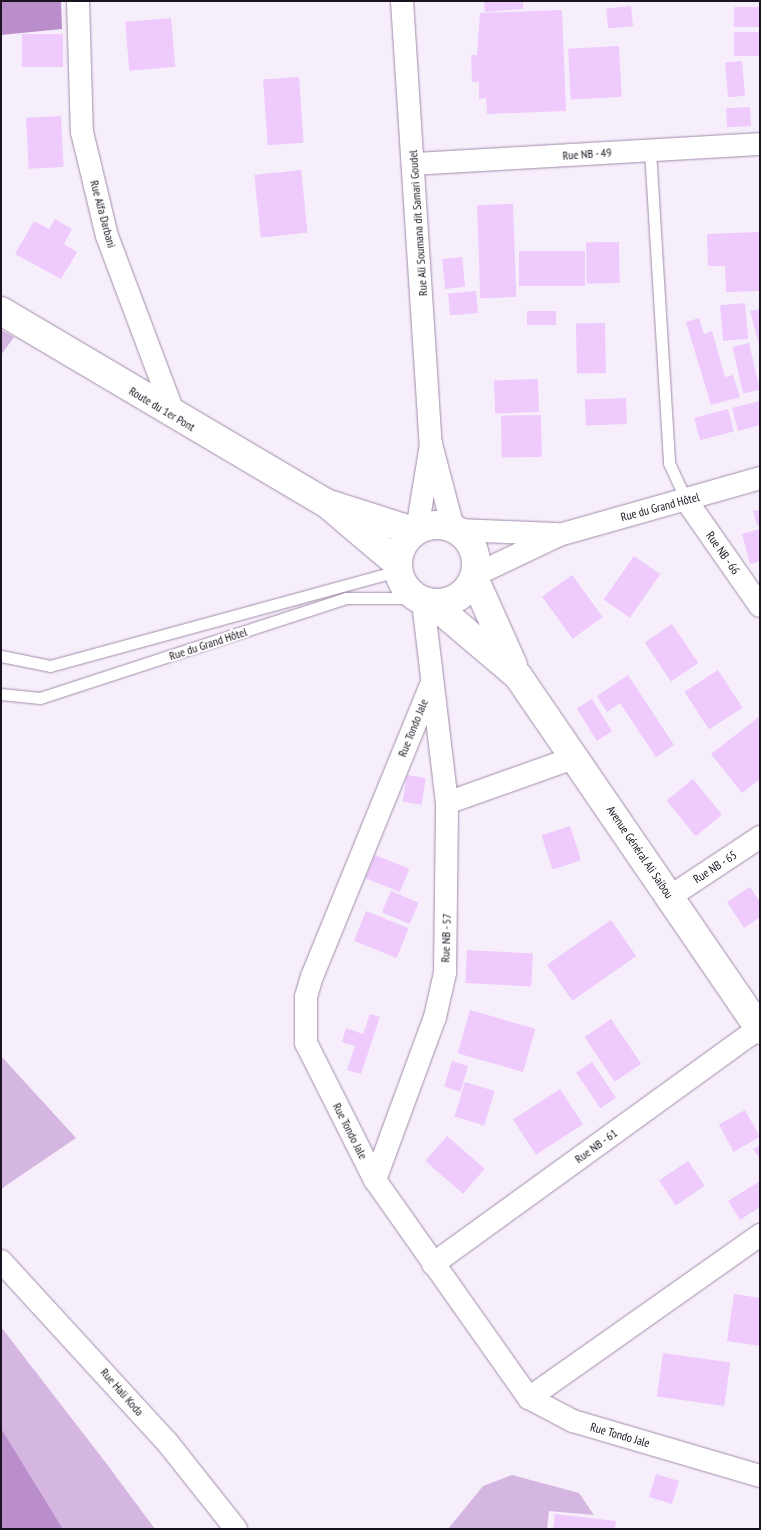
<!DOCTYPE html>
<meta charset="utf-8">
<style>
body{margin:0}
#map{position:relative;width:761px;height:1530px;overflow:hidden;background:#f7eefb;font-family:"PT Sans Narrow",sans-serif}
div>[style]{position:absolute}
.green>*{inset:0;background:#d4b6e0}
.water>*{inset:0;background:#ba8ecb}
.building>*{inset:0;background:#eecafd;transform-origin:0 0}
.roads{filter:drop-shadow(0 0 1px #a18caa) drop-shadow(0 0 1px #a18caa)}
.service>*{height:11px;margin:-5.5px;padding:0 5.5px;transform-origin:5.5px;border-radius:5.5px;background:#fff}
.minor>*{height:22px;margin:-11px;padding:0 11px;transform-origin:11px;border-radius:11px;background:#fff}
.tertiary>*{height:28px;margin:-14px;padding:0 14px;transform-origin:14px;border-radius:14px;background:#fff}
.tertiary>.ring{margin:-14px;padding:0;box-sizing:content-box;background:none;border:28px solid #fff;border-radius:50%}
span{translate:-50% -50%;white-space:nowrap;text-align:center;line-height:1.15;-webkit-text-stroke:4px #fff;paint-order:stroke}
.street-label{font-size:12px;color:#1b131f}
.frame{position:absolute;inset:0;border:2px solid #1b131f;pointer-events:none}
</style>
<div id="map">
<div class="green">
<i style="clip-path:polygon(1px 330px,14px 337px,1px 355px)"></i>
<i style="clip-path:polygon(1px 1056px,76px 1138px,1px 1189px)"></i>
<i style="clip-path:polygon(1px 1327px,106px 1463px,155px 1529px,63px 1529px,1px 1428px)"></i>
<i style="clip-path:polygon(512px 1475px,579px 1493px,594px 1515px,549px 1511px,547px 1529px,448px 1529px,483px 1486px)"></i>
</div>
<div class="water">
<i style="clip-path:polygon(1px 1px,61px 1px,62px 29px,1px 35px)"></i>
<i style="clip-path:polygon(1px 1428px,63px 1529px,1px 1529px)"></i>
</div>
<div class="building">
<i style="clip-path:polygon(484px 1px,523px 1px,523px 9px,485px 12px)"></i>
<i style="left:631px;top:6px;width:20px;height:25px;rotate:84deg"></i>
<i style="left:760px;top:7px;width:20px;height:26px;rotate:90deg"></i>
<i style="clip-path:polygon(562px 10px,566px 111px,487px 114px,486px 98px,479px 99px,479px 82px,472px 82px,471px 55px,477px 55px,480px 13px)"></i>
<i style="left:171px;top:18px;width:49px;height:46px;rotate:85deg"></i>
<i style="left:760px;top:32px;width:24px;height:26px;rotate:90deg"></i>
<i style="left:22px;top:34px;width:41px;height:33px"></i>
<i style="left:619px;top:46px;width:51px;height:51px;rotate:87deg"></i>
<i style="left:742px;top:61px;width:35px;height:17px;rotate:85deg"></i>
<i style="left:299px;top:77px;width:66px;height:36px;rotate:86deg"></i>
<i style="left:750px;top:107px;width:19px;height:24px;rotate:87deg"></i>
<i style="left:61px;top:116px;width:51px;height:35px;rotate:87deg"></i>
<i style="left:301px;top:170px;width:63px;height:47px;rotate:84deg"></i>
<i style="left:513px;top:204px;width:93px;height:36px;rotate:88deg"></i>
<i style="clip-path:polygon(55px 219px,72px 229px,64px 244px,77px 252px,61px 279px,15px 254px,34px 221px,49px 229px)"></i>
<i style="clip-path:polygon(760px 232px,760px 291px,726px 292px,725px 266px,708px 266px,707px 234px)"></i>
<i style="left:619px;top:242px;width:41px;height:33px;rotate:89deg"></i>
<i style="left:585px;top:251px;width:35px;height:66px;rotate:90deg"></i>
<i style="left:462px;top:257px;width:30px;height:20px;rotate:84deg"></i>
<i style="left:476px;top:291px;width:22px;height:28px;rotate:85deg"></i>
<i style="left:745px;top:303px;width:36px;height:25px;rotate:85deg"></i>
<i style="clip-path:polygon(760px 309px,760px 345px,759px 345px,750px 311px)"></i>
<i style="left:527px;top:311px;width:29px;height:14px"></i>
<i style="clip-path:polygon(699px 318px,704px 334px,712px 331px,725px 377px,733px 375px,740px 397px,711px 405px,686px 322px)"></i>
<i style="left:605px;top:323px;width:50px;height:29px;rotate:89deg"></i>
<i style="left:749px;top:343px;width:48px;height:17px;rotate:77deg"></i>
<i style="left:538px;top:379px;width:33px;height:44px;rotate:88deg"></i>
<i style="left:626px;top:398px;width:26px;height:41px;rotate:88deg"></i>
<i style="clip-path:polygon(760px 401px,760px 425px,738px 431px,732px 408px)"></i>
<i style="left:728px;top:409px;width:23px;height:35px;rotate:75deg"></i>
<i style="left:541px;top:415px;width:42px;height:40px;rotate:89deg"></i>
<i style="clip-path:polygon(760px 510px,760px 525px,757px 525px,753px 511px)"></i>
<i style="clip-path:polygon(760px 529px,760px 561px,750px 564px,742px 534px)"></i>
<i style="left:634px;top:556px;width:32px;height:53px;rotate:35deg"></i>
<i style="left:572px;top:575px;width:52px;height:37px;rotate:54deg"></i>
<i style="left:672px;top:624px;width:47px;height:33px;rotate:56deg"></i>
<i style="left:718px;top:670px;width:45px;height:40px;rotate:57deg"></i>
<i style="clip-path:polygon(628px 675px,674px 745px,656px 757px,620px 703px,607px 712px,597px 696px)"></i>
<i style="left:592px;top:699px;width:38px;height:18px;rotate:58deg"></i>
<i style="clip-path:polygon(760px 716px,760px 779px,742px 793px,711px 754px)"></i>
<i style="left:407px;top:775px;width:19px;height:27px;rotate:9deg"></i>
<i style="left:693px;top:779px;width:46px;height:34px;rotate:51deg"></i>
<i style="left:570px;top:826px;width:36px;height:30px;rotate:72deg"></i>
<i style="left:375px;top:855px;width:37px;height:25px;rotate:22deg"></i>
<i style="clip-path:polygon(750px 887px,760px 902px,760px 917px,744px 928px,727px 902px)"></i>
<i style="left:391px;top:891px;width:30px;height:23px;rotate:23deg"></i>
<i style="left:366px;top:911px;width:46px;height:32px;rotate:22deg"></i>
<i style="left:611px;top:920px;width:44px;height:78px;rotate:55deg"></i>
<i style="left:467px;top:950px;width:66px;height:33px;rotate:3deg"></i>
<i style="left:470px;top:1010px;width:68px;height:45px;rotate:16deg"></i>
<i style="clip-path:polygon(370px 1014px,380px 1017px,361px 1074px,347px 1070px,355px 1046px,342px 1042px,346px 1028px,363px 1034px)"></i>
<i style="left:611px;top:1019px;width:54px;height:32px;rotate:56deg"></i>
<i style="left:452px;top:1061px;width:17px;height:27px;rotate:17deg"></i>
<i style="left:592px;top:1062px;width:43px;height:19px;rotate:56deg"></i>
<i style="left:465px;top:1082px;width:31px;height:36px;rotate:17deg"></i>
<i style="left:560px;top:1089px;width:42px;height:56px;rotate:57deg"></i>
<i style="left:745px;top:1110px;width:31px;height:30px;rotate:61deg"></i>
<i style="left:447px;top:1136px;width:50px;height:33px;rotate:41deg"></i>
<i style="clip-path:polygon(760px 1145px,760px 1158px,753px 1149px)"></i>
<i style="left:688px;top:1161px;width:30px;height:35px;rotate:56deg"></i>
<i style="clip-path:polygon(760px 1181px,760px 1207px,740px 1220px,728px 1201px)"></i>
<i style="clip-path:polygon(734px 1294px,760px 1298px,760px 1346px,727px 1341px)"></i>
<i style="left:663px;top:1353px;width:68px;height:44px;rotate:8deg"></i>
<i style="left:656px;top:1474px;width:24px;height:24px;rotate:17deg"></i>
<i style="clip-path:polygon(555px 1514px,616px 1521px,615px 1529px,553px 1529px)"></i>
</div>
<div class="roads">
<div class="service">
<i style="left:650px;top:150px;width:314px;rotate:86.5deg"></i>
<i style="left:669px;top:463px;width:41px;rotate:65.3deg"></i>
<i style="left:1px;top:656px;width:50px;rotate:11.5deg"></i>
<i style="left:50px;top:666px;width:361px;rotate:-15.3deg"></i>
<i style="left:1px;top:694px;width:39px;rotate:6deg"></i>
<i style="left:40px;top:698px;width:322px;rotate:-18.1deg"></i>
<i style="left:346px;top:598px;width:70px"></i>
</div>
<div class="minor">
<i style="left:78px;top:1px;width:131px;rotate:88.3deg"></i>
<i style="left:82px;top:132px;width:107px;rotate:76.5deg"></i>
<i style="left:107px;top:236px;width:193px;rotate:69.4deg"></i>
<i style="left:402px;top:1px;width:444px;rotate:86.3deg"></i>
<i style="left:431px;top:444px;width:87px;rotate:99.2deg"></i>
<i style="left:414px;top:164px;width:347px;rotate:-3.3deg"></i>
<i style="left:431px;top:444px;width:87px;rotate:75.3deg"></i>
<i style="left:686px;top:500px;width:129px;rotate:55.1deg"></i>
<i style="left:457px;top:530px;width:99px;rotate:2.3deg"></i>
<i style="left:475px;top:575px;width:93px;rotate:-25.5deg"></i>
<i style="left:559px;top:535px;width:209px;rotate:-15.8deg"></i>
<i style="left:431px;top:685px;width:314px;rotate:112.2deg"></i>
<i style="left:312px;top:976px;width:22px;rotate:106deg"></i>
<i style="left:306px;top:997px;width:46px;rotate:90deg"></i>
<i style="left:306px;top:1043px;width:153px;rotate:63.3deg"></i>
<i style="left:375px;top:1180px;width:267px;rotate:54.8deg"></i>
<i style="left:529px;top:1398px;width:50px;rotate:27.6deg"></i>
<i style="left:573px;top:1421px;width:195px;rotate:16.4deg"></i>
<i style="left:447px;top:803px;width:137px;rotate:-19.6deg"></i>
<i style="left:671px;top:896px;width:107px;rotate:-33.5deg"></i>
<i style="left:375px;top:1180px;width:174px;rotate:-69.8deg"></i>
<i style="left:435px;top:1017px;width:45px;rotate:-77.2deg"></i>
<i style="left:445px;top:973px;width:170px;rotate:-89.3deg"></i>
<i style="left:447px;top:803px;width:203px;rotate:-96.8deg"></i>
<i style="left:1px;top:1261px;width:246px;rotate:47.5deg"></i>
<i style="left:167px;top:1442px;width:111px;rotate:51.6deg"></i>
<i style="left:433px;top:1264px;width:404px;rotate:-35.9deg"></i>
<i style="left:529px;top:1398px;width:283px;rotate:-35.2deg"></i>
</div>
<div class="tertiary">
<i style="left:1px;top:311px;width:377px;rotate:30.6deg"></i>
<i style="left:326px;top:503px;width:92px;rotate:17.7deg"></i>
<i style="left:331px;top:507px;width:87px;rotate:40.3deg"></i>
<i class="ring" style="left:398px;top:525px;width:50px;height:50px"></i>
<i style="left:474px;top:578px;width:95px;rotate:65.9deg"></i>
<i style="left:432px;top:603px;width:113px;rotate:40.3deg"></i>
<i style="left:518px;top:676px;width:429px;rotate:55.6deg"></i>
</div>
</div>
<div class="street-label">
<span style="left:587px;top:154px;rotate:-4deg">Rue NB - 49</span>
<span style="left:103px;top:214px;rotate:75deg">Rue Alfa Darbani</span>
<span style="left:418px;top:223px;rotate:-94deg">Rue Ali Soumana dit Samari Goudel</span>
<span style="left:162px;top:409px;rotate:31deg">Route du 1er Pont</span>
<span style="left:660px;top:507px;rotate:-15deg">Rue du Grand Hôtel</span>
<span style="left:723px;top:553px;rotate:55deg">Rue NB - 66</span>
<span style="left:208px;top:644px;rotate:-18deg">Rue du Grand Hôtel</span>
<span style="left:413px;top:728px;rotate:-68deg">Rue Tondo Jale</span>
<span style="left:640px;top:852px;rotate:56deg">Avenue Général Ali Saibou</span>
<span style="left:715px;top:867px;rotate:-33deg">Rue NB - 65</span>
<span style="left:446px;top:938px;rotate:-88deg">Rue NB - 57</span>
<span style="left:350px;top:1131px;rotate:63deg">Rue Tondo Jale</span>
<span style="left:596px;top:1146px;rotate:-36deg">Rue NB - 61</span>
<span style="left:122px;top:1392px;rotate:49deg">Rue Hali Koda</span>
<span style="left:620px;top:1435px;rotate:16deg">Rue Tondo Jale</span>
</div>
<div class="frame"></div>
</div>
